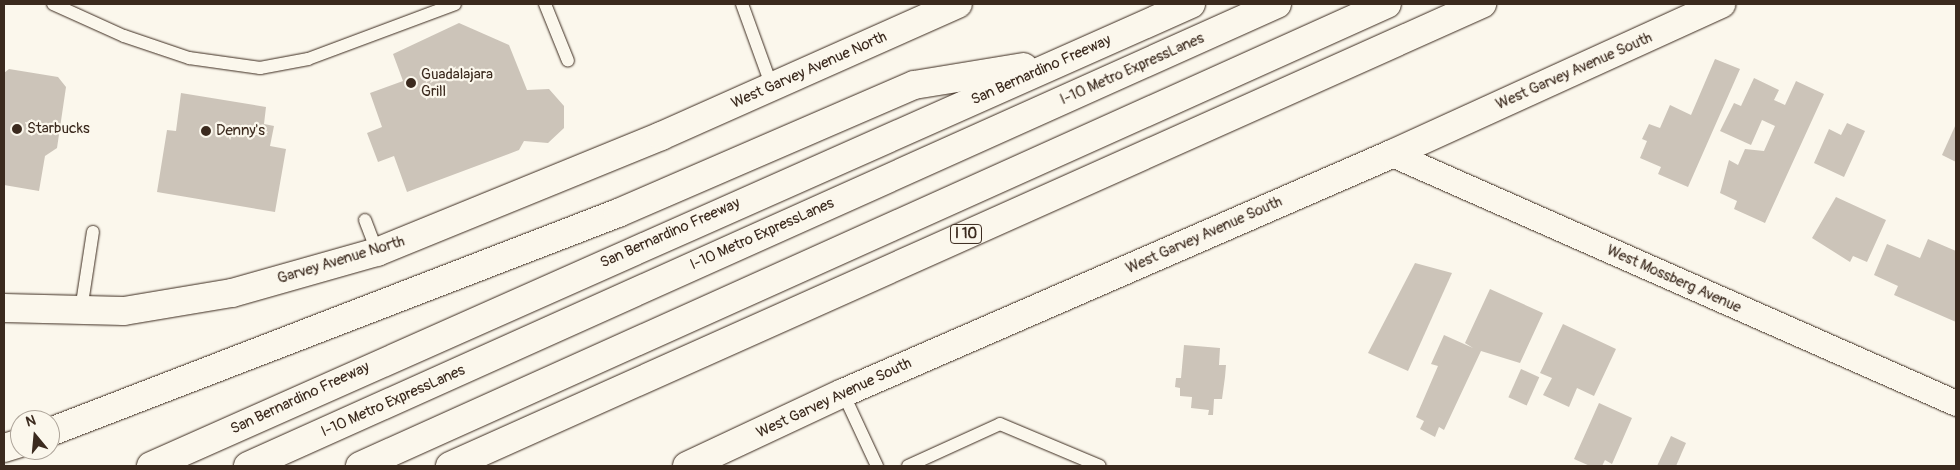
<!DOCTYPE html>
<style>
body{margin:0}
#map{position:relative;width:1960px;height:470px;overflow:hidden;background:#fbf7ec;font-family:Pangolin,sans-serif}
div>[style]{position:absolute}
.building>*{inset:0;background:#ccc4b9;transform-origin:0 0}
.roads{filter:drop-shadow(0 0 1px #3b2a1e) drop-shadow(0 0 1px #3b2a1e)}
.service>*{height:12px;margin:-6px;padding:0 6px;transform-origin:6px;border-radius:6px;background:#fbf7ec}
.minor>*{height:25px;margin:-12.5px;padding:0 12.5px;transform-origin:12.5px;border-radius:12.5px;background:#fbf7ec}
.tertiary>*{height:28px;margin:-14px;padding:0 14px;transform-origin:14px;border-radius:14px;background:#fbf7ec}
.motorway>*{height:28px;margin:-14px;padding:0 14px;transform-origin:14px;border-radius:14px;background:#fbf7ec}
.dots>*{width:14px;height:14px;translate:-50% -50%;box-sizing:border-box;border:2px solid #fbf7ec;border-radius:50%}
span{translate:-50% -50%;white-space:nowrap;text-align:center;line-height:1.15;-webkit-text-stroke:4.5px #fbf7ec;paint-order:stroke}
.shield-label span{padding:1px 4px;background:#fbf7ec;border:1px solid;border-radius:4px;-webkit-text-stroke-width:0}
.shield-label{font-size:14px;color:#3b2a1e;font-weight:700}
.street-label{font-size:15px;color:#3b2a1e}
.poi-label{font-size:15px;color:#3b2a1e}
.left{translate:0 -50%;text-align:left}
.frame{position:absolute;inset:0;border:5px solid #3b2a1e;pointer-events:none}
.north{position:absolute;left:10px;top:410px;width:50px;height:50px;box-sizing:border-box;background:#fbf7ec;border:1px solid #aea59a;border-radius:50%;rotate:343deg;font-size:14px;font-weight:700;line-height:20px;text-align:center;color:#3b2a1e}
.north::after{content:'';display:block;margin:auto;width:18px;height:22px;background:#3b2a1e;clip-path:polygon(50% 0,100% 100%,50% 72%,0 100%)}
</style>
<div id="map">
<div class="building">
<i style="clip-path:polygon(459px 23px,509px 45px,527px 90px,549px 89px,564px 106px,564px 128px,548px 143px,524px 141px,519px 150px,407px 192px,394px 156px,378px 162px,367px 133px,382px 127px,370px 93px,403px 81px,393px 54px)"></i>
<i style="clip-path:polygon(1715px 59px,1740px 69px,1688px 187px,1658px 174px,1661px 167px,1640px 158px,1647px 141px,1642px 139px,1649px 124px,1660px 128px,1670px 105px,1691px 115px)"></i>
<i style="clip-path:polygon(9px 69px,58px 77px,66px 87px,57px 148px,45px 156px,39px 191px,4px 185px,4px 73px)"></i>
<i style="clip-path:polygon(1754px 78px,1779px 90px,1774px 100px,1785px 105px,1796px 81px,1824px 94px,1765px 223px,1734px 209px,1737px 201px,1720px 193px,1729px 160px,1738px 165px,1745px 149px,1764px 151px,1775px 126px,1762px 120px,1751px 145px,1720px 131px,1734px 103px,1741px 106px)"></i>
<i style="clip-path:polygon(181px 93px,266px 107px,264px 124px,274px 126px,270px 146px,286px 149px,275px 212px,157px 192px,167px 130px,176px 131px)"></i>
<i style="clip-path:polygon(1847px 123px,1865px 131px,1844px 177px,1814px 163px,1829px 129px,1841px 135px)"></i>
<i style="clip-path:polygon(1956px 124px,1956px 162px,1942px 155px)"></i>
<i style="clip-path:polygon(1836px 197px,1886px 220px,1867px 262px,1853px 256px,1850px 262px,1812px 238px)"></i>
<i style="clip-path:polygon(1928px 239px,1956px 251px,1956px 322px,1894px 295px,1898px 286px,1874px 275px,1887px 244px,1920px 258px)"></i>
<i style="clip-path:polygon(1415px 263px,1452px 273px,1408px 371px,1368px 353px)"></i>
<i style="clip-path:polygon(1490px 289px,1543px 313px,1520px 363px,1481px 351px,1444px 430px,1439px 427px,1435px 437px,1420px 429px,1424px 421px,1416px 417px,1438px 366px,1431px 364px,1444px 335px,1473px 348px,1465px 343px)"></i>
<i style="clip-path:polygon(1563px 324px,1616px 349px,1594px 396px,1577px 388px,1569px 407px,1543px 395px,1552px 378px,1540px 373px)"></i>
<i style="clip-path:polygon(1184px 345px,1220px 348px,1219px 365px,1226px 365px,1225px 377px,1222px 399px,1214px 399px,1213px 415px,1208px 415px,1209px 410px,1191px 408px,1192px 397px,1180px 396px,1180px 388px,1175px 387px,1176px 378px,1181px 378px)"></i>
<i style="left:1521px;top:369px;width:20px;height:31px;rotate:24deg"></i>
<i style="clip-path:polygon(1599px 403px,1632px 418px,1612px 464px,1605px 460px,1602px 466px,1590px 466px,1574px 459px)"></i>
<i style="clip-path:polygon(1671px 436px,1686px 443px,1676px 466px,1657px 466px)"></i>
</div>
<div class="roads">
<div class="service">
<i style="left:53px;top:4px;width:78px;rotate:24.3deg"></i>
<i style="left:124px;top:36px;width:69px;rotate:18.7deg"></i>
<i style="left:189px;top:58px;width:72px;rotate:8deg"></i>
<i style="left:260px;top:68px;width:49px;rotate:-10.6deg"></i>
<i style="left:308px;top:59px;width:157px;rotate:-20.5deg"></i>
<i style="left:545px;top:4px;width:61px;rotate:68deg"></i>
<i style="left:742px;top:4px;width:88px;rotate:70.1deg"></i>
<i style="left:365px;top:220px;width:34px;rotate:69deg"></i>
<i style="left:81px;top:310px;width:79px;rotate:-81.3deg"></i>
<i style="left:843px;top:393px;width:81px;rotate:65deg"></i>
<i style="left:908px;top:466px;width:101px;rotate:-24.5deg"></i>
<i style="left:1000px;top:424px;width:108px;rotate:22.8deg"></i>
</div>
<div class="minor">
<i style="left:1392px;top:154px;width:617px;rotate:23.82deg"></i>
</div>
<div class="tertiary">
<i style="left:4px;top:308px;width:120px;rotate:1.4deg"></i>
<i style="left:124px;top:311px;width:109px;rotate:-9.5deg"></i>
<i style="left:232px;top:293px;width:151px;rotate:-15.8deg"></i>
<i style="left:377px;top:252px;width:307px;rotate:-22.2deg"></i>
<i style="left:661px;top:136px;width:325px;rotate:-24deg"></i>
<i style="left:687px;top:466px;width:172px;rotate:-25.1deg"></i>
<i style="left:843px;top:393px;width:599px;rotate:-23.53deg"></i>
<i style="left:1392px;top:154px;width:362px;rotate:-24.5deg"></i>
</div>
<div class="motorway">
<i style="left:50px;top:432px;width:609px;rotate:-21.08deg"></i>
<i style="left:618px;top:213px;width:322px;rotate:-23.4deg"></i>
<i style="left:914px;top:85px;width:111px;rotate:-9.3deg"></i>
<i style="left:4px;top:448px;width:17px;rotate:-17deg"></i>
<i style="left:151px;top:466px;width:1138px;rotate:-23.95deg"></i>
<i style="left:248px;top:466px;width:1128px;rotate:-24.18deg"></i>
<i style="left:360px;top:466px;width:1126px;rotate:-24.22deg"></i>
<i style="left:450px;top:466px;width:1131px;rotate:-24.12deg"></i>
</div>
</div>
<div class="dots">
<i style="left:411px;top:83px;background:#3b2a1e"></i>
<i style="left:17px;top:129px;background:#3b2a1e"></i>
<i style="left:206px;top:131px;background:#3b2a1e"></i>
</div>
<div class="shield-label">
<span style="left:966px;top:234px">I 10</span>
</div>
<div class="street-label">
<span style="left:1132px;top:69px;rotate:-24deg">I-10 Metro ExpressLanes</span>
<span style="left:809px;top:70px;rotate:-24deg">West Garvey Avenue North</span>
<span style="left:1041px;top:70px;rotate:-24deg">San Bernardino Freeway</span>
<span style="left:1574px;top:71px;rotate:-24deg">West Garvey Avenue South</span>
<span style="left:670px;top:233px;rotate:-24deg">San Bernardino Freeway</span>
<span style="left:762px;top:234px;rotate:-24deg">I-10 Metro ExpressLanes</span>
<span style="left:1204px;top:235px;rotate:-24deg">West Garvey Avenue South</span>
<span style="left:341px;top:260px;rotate:-17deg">Garvey Avenue North</span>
<span style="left:1674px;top:279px;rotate:24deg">West Mossberg Avenue</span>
<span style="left:300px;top:398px;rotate:-25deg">San Bernardino Freeway</span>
<span style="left:834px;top:398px;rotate:-25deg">West Garvey Avenue South</span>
<span style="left:393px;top:401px;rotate:-24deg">I-10 Metro ExpressLanes</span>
</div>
<div class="poi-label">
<span class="left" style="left:421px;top:83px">Guadalajara<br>Grill</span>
<span class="left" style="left:27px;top:129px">Starbucks</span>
<span class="left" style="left:216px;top:131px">Denny's</span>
</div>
<div class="frame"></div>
<div class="north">N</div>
</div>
